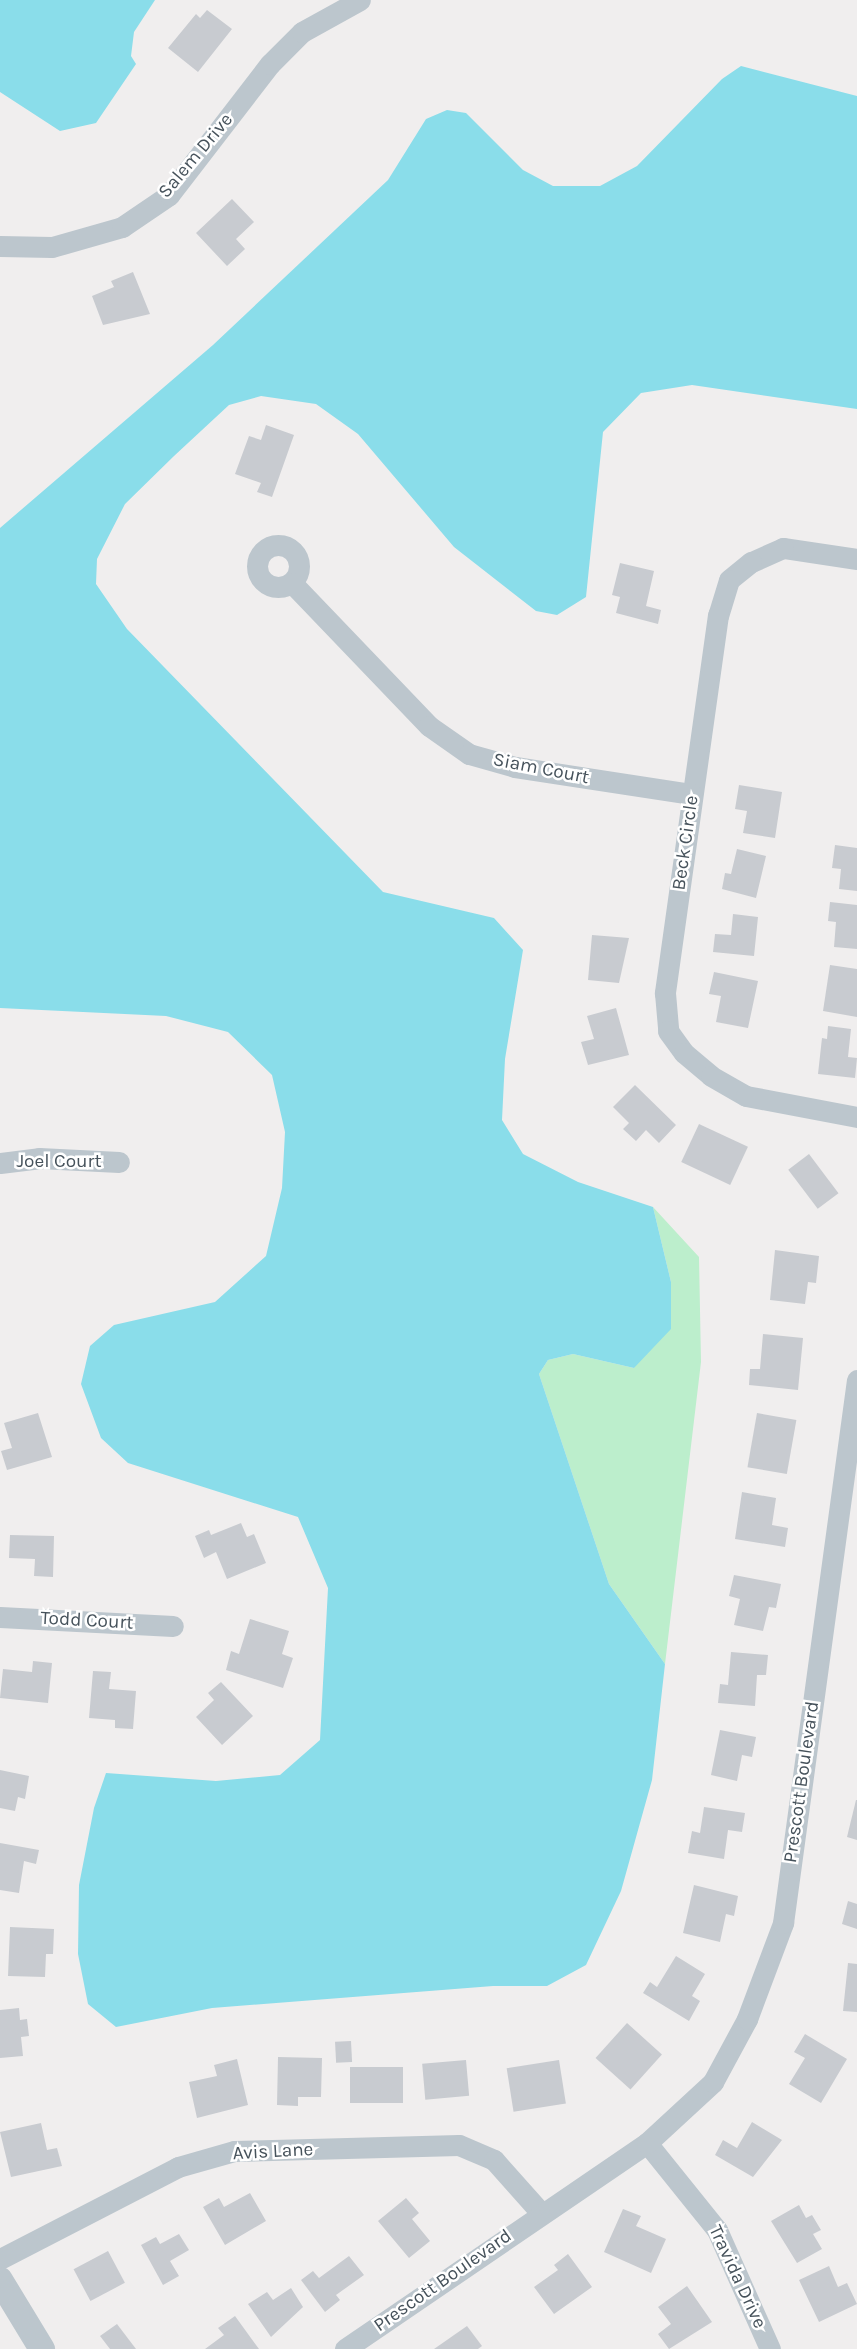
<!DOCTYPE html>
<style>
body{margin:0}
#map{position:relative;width:857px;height:2349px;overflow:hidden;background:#f0eeee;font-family:Karla,sans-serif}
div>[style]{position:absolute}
.green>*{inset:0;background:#bceecc}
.water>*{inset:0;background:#8addea}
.building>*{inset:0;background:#c8cbd0;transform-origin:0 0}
.minor>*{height:21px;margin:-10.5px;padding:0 10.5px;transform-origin:10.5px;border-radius:10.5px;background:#bcc6cd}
.minor>.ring{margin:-10.5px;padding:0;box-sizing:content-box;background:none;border:21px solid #bcc6cd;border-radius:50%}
.tertiary>*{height:26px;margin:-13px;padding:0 13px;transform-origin:13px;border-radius:13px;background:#bcc6cd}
span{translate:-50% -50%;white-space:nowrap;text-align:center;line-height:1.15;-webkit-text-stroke:5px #fff;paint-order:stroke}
.street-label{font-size:19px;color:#46525b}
</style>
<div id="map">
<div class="green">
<i style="clip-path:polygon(653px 1207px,699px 1257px,701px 1362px,665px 1664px,609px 1584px,539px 1374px,548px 1360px,573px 1354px,634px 1368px,671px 1282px)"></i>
</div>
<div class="water">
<i style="clip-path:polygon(0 0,155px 0,134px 32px,131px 56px,136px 64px,96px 123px,60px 131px,0 92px)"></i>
<i style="clip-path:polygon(741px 66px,857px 96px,857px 409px,692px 385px,641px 393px,603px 432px,586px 597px,557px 615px,536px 611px,454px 547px,358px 434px,316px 404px,261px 396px,229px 405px,174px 456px,125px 504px,97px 559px,96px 584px,127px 629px,383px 892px,494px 918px,523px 950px,505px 1059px,502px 1120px,523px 1154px,578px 1182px,653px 1207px,671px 1282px,671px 1329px,634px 1368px,573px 1354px,548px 1360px,539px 1374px,609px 1584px,665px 1664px,652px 1780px,621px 1891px,586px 1965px,547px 1986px,493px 1986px,212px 2008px,116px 2027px,88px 2004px,78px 1954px,79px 1885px,94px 1808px,106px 1773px,216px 1781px,280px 1775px,320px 1740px,328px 1588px,298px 1517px,128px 1463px,101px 1438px,81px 1384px,90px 1346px,114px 1325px,215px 1302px,266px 1256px,282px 1188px,285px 1132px,272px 1075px,228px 1032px,166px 1016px,0 1008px,0 528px,213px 345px,388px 180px,426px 119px,447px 110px,466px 113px,523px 170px,553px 186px,600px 186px,637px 166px,722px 79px)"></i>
</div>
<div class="building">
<i style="clip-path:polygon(207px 10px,232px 29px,198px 72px,168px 48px,196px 14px,200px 18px)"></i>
<i style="clip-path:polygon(232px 199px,254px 222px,236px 239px,245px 249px,227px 266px,196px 233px)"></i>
<i style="clip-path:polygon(133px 272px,150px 314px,103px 325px,92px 296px,114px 287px,111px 281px)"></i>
<i style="clip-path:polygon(266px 425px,294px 435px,272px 497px,257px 492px,261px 483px,235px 474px,249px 436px,261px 440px)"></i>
<i style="clip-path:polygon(620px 563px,654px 571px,646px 606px,661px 610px,658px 624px,616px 613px,620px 597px,612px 595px)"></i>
<i style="clip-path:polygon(739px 785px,782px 792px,775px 838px,743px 833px,747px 811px,735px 809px)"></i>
<i style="clip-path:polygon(835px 845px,857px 848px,857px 891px,839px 889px,841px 869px,832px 868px)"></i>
<i style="clip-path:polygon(737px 849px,766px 856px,756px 898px,722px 889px,725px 873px,731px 874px)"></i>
<i style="clip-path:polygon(830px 902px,857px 905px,857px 949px,834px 947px,836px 922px,828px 921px)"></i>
<i style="clip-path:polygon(733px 914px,758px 917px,754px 956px,713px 952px,715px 934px,731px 935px)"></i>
<i style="clip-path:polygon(592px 935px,629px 938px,619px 983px,588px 980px)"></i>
<i style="clip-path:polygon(830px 965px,857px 969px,857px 1017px,823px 1011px)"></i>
<i style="clip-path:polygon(714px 972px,758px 981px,748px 1028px,716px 1022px,721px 996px,709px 994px)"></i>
<i style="clip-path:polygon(616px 1008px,629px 1055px,588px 1065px,581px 1042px,594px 1039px,587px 1016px)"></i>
<i style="clip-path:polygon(828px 1026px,851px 1029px,848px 1057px,857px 1058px,855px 1078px,818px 1074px,822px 1038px,827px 1039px)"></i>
<i style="clip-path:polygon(635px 1085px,676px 1125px,659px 1143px,646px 1130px,636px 1141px,623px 1129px,629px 1123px,613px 1107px)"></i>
<i style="left:699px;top:1124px;width:54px;height:42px;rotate:25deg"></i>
<i style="left:809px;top:1154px;width:49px;height:26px;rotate:53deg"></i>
<i style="clip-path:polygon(775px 1250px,819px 1256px,816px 1283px,808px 1282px,805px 1304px,770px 1300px)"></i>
<i style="clip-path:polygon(763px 1334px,803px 1338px,798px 1390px,749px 1385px,750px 1369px,760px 1369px)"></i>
<i style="clip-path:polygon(38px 1413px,52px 1457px,7px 1470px,1px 1451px,12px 1448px,4px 1423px)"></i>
<i style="left:757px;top:1413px;width:40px;height:55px;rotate:10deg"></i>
<i style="clip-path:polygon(742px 1492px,776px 1498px,772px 1525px,788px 1528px,785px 1547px,735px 1539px)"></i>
<i style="clip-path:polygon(241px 1523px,247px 1537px,254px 1534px,266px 1563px,227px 1579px,216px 1552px,204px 1558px,195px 1536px,209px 1530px,211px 1535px)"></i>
<i style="clip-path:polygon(10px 1535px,54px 1536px,53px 1577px,34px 1576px,35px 1559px,9px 1558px)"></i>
<i style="clip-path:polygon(734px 1575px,781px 1584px,776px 1608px,769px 1607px,763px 1631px,734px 1625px,740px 1599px,729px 1596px)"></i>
<i style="clip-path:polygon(250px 1619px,289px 1631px,282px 1654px,293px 1658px,283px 1688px,226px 1670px,231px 1651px,239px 1654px)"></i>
<i style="clip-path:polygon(731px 1652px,768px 1655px,766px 1675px,757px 1675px,755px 1706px,718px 1703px,720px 1684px,728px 1685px)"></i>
<i style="clip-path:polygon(33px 1661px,52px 1663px,48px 1703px,0 1698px,3px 1669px,32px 1672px)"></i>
<i style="clip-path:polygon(93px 1671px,111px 1672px,109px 1689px,136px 1691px,133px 1729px,115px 1728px,115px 1720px,89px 1718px)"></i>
<i style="clip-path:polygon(221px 1682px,253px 1716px,222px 1745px,196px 1717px,214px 1700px,208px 1693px)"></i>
<i style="clip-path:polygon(720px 1730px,756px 1737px,752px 1757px,742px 1755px,737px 1781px,711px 1775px)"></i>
<i style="clip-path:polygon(0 1770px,29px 1776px,25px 1799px,18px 1797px,15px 1811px,0 1808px)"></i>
<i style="clip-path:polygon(856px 1800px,857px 1800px,857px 1840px,847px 1837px)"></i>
<i style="clip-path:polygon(704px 1807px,745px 1813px,742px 1832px,728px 1830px,724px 1859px,688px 1853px,692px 1831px,700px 1833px)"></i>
<i style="clip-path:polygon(0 1843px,39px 1850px,36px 1864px,24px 1861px,19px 1893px,0 1890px)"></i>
<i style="clip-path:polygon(694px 1885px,738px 1896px,734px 1916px,726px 1914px,720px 1942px,683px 1933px)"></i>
<i style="clip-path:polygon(848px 1901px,857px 1904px,857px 1929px,842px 1924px)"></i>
<i style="clip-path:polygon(10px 1927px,54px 1929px,53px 1954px,46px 1954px,45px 1977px,8px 1976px)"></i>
<i style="clip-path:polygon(676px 1956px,705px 1974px,692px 1996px,700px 2001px,689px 2021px,643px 1993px,650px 1982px,657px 1987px)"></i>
<i style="clip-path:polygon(848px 1963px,857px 1964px,857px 2012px,843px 2011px)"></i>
<i style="clip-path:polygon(19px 2008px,20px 2020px,27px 2019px,29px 2036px,21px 2037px,23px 2056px,0 2058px,0 2010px)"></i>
<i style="left:627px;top:2023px;width:47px;height:47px;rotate:42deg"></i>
<i style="clip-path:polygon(805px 2034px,847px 2059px,821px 2103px,789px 2084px,805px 2058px,794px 2052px)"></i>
<i style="left:351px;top:2041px;width:21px;height:16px;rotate:87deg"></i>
<i style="clip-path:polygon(278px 2057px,322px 2058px,321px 2097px,298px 2097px,298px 2106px,277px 2105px)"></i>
<i style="clip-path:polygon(237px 2059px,248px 2105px,197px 2118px,189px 2082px,217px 2076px,214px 2065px)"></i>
<i style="left:466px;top:2060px;width:36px;height:44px;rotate:85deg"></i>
<i style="left:559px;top:2060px;width:44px;height:53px;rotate:81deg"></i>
<i style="left:350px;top:2067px;width:53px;height:36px"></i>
<i style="clip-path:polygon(752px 2122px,782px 2140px,753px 2177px,715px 2155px,723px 2140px,737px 2148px)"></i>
<i style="clip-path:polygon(41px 2123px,47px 2150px,57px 2148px,62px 2166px,11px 2177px,0 2132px)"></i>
<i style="clip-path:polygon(250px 2193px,266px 2221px,225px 2245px,203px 2207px,219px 2198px,224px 2207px)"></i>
<i style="clip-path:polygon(406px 2198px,419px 2213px,412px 2219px,430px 2241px,409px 2258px,378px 2221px)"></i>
<i style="clip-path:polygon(799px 2205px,806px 2218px,812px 2215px,821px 2230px,813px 2234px,822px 2249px,797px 2263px,771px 2221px)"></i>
<i style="clip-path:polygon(623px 2209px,641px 2216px,636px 2226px,666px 2239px,651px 2273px,604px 2252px)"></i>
<i style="clip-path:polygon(179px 2234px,189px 2250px,170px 2261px,179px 2276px,163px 2285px,141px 2245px,156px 2237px,160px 2244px)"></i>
<i style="left:108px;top:2251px;width:36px;height:39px;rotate:62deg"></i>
<i style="clip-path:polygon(568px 2254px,592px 2287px,554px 2314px,534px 2287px,558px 2270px,554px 2265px)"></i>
<i style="clip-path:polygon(349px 2256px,364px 2275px,336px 2295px,340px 2300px,325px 2312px,301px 2280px,313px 2271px,319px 2278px)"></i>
<i style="clip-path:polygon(829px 2266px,838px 2287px,847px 2283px,857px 2304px,819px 2322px,799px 2280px)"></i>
<i style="clip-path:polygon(687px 2286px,712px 2322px,669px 2349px,658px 2334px,671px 2324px,658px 2307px)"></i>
<i style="clip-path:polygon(291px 2288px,303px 2307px,271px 2337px,248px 2304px,267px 2292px,273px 2300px)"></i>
<i style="clip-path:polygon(235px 2316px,259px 2349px,205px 2349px,224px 2335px,218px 2328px)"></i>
<i style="clip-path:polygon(117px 2324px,136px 2349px,110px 2349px,100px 2336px)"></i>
<i style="clip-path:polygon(467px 2326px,482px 2346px,478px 2349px,434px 2349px)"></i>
</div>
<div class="minor">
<i style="left:0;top:246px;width:52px;rotate:1.1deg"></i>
<i style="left:52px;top:247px;width:73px;rotate:-15.9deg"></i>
<i style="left:122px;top:227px;width:57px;rotate:-34.2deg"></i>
<i style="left:169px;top:195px;width:165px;rotate:-52.4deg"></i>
<i style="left:270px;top:64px;width:45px;rotate:-45deg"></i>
<i style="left:302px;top:32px;width:66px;rotate:-28.9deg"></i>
<i class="ring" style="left:257px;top:545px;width:21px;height:21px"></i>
<i style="left:857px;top:559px;width:75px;rotate:-171.5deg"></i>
<i style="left:783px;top:548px;width:35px;rotate:156deg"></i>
<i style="left:751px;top:562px;width:28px;rotate:141deg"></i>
<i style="left:729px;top:580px;width:37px;rotate:107deg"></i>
<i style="left:718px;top:615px;width:382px;rotate:98deg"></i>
<i style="left:665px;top:993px;width:38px;rotate:85deg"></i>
<i style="left:668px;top:1031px;width:27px;rotate:54deg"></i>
<i style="left:684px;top:1053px;width:35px;rotate:40deg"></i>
<i style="left:711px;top:1076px;width:40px;rotate:29.7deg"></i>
<i style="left:746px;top:1096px;width:113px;rotate:10.7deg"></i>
<i style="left:292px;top:583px;width:198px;rotate:46.2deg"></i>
<i style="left:429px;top:726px;width:49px;rotate:35deg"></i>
<i style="left:469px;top:754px;width:48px;rotate:15.8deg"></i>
<i style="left:515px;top:767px;width:179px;rotate:8.7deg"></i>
<i style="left:0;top:1163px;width:39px;rotate:-7deg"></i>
<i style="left:39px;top:1158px;width:80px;rotate:2.9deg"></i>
<i style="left:0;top:1617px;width:173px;rotate:3deg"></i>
<i style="left:647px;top:2143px;width:112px;rotate:51.2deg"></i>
<i style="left:717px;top:2230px;width:130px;rotate:66deg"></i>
<i style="left:0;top:2259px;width:200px;rotate:-27.3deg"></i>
<i style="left:178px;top:2167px;width:58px;rotate:-15.9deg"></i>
<i style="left:234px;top:2151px;width:225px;rotate:-1.5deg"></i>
<i style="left:459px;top:2145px;width:38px;rotate:23deg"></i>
<i style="left:494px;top:2160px;width:72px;rotate:48.4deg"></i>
<i style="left:345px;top:2349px;width:366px;rotate:-34.3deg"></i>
<i style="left:647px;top:2143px;width:90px;rotate:-42.7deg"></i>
<i style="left:713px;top:2082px;width:72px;rotate:-61.6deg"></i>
<i style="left:747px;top:2019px;width:103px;rotate:-69.4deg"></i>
<i style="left:783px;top:1923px;width:548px;rotate:-82.24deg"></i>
</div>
<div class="tertiary">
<i style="left:0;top:2280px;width:81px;rotate:58.7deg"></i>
</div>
<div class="street-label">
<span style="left:196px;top:156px;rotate:-50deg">Salem Drive</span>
<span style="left:541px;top:769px;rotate:11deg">Siam Court</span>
<span style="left:686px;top:843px;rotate:-82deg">Beck Circle</span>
<span style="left:59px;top:1162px">Joel Court</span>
<span style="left:87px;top:1621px;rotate:3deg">Todd Court</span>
<span style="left:802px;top:1782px;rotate:-82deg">Prescott Boulevard</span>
<span style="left:273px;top:2152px;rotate:-3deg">Avis Lane</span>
<span style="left:737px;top:2277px;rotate:65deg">Travida Drive</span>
<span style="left:443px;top:2281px;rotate:-35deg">Prescott Boulevard</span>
</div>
</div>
